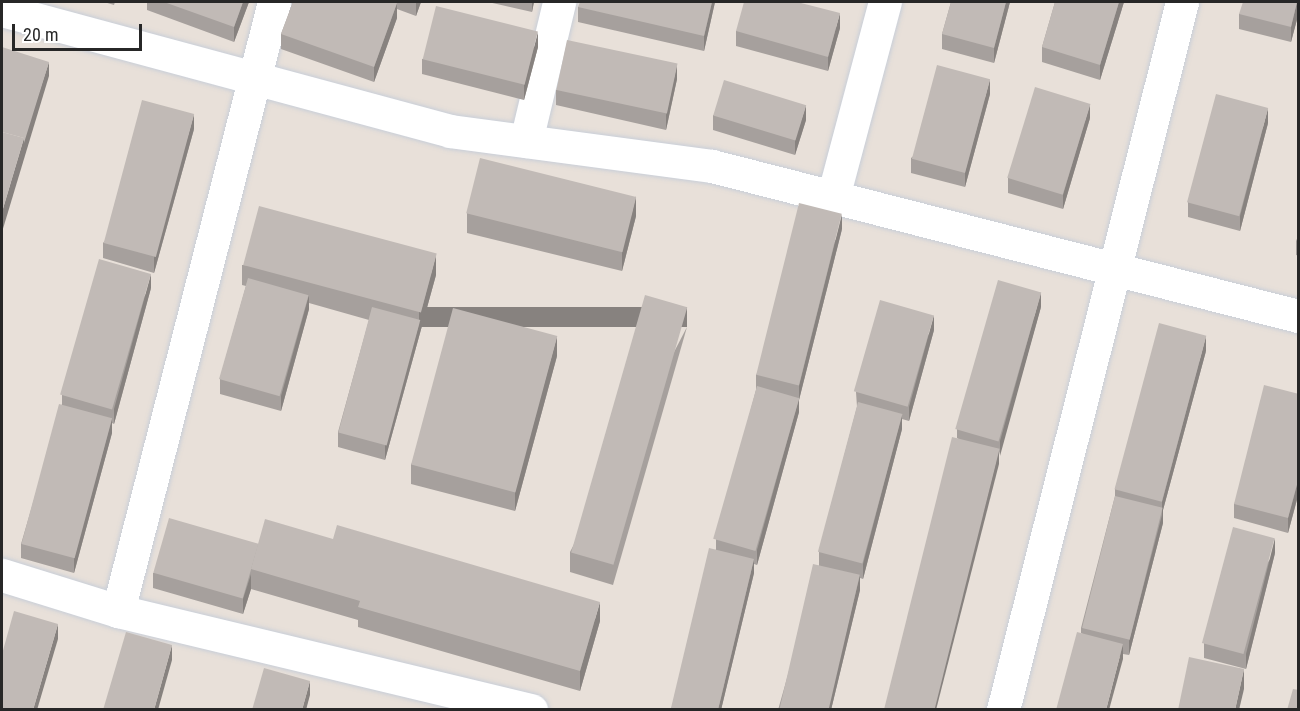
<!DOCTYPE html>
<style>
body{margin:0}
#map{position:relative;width:1300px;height:711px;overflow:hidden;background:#e8e0d9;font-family:"Roboto Condensed",sans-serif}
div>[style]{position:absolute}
.roads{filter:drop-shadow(0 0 2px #c8ced8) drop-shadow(0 0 2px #c8ced8)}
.minor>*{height:33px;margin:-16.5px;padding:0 16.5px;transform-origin:16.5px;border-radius:16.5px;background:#fff}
.wall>*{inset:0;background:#a6a09d}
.shaded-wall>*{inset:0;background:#87827f;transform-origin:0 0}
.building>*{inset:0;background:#c1bab6;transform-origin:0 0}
span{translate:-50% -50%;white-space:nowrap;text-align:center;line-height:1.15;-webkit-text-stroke:4.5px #fff;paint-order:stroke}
.frame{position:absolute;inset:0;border:3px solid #272727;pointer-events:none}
.scale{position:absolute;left:12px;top:24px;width:130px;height:27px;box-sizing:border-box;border:3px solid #272727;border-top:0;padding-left:8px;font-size:18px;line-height:21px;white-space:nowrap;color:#272727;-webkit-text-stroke:4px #fff;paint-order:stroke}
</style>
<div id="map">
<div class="roads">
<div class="minor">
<i style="left:2px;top:10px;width:464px;rotate:15.1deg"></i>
<i style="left:450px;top:131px;width:264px;rotate:7.6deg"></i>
<i style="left:712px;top:166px;width:605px;rotate:14.36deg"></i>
<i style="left:526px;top:141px;width:143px;rotate:-76.6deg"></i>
<i style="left:833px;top:197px;width:202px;rotate:-75.1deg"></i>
<i style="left:2px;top:575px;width:121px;rotate:17.2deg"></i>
<i style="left:118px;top:611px;width:425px;rotate:13.5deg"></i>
<i style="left:118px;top:611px;width:629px;rotate:-75.63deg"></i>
<i style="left:1003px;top:710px;width:730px;rotate:-75.81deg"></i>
</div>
</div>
<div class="wall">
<i style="clip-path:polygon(104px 2px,115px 2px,114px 5px)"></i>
<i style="clip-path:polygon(147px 2px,249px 2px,234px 42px,147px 10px)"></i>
<i style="clip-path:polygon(293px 2px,421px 2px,416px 16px,397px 9px,397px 18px,374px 82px,281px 49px,281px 34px)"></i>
<i style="clip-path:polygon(488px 2px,534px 2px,532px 12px)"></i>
<i style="clip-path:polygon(715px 2px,704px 51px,578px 22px,578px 7px)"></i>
<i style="clip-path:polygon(951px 2px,1010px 2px,994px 63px,942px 49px,942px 34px)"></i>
<i style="clip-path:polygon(1055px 2px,1124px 2px,1100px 80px,1042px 62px,1042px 47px)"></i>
<i style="clip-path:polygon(1299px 2px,1299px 12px,1291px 42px,1239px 29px,1239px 14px)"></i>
<i style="clip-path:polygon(840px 28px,828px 71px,736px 46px,736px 31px)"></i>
<i style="clip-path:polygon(538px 47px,524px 100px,422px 74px,422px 59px)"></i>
<i style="clip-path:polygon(677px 79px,666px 130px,556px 105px,556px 90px)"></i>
<i style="clip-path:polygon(990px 94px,965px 187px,911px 173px,911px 158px)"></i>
<i style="clip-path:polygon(713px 115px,806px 120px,795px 155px,713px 130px)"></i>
<i style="clip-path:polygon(1090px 118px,1063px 209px,1008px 193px,1008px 178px)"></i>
<i style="clip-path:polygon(1268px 123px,1240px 231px,1188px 217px,1188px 202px)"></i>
<i style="clip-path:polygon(194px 129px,154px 273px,103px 258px,103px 243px)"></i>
<i style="clip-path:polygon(467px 213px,636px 216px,622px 271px,467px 233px)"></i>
<i style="clip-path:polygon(842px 229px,799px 400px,799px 412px,757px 565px,754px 564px,754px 573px,721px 710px,671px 710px,716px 549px,716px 540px,756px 390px,756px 375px)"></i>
<i style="clip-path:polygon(1299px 234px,1299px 256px,1296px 255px,1296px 241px)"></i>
<i style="clip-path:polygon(242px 265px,436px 275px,385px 460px,338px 447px,338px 432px,369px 320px,309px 303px,309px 309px,281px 411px,220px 394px,220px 379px,246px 286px,242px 285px)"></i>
<i style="clip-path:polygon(151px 288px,114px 424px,112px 423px,112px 433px,74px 573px,21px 558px,21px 544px,62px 404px,62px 395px)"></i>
<i style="clip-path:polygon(1041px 307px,999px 455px,999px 464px,957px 438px,957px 429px)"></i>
<i style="clip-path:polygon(687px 327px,613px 585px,570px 572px,570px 552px)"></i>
<i style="clip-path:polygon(934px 330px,909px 421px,902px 419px,902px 429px,863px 579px,860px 578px,860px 590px,831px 710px,778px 710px,819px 565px,819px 552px,857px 407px,856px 392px)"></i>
<i style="clip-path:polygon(1206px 351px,1163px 510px,1163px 523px,1129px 655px,1123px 654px,1123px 659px,1081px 633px,1081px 628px,1115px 496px,1115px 489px)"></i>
<i style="clip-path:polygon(557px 356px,515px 511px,411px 484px,411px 464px)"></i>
<i style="clip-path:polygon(1299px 394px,1299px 492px,1288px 533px,1234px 518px,1234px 504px)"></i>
<i style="clip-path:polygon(258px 544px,600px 621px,580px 691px,358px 627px,358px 620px,251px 589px,243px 614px,153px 588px,153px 573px)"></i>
<i style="clip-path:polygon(1275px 553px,1246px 669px,1204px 658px,1204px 643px)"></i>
</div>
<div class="shaded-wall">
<i style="clip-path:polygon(243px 2px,249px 2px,234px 42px,234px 27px)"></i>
<i style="clip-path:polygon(416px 2px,421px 2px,416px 16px)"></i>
<i style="clip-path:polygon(532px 2px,534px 2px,532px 12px)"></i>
<i style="clip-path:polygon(712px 2px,715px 2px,704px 51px,704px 36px)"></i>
<i style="clip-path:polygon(1006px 2px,1010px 2px,994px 63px,994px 48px)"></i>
<i style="clip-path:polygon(1119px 2px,1124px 2px,1100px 80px,1100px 65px)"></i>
<i style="clip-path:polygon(1297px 2px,1299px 2px,1299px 12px,1291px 42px,1291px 27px)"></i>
<i style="clip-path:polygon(397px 3px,397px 18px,374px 82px,374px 67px)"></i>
<i style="clip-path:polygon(840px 13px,840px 28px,828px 71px,828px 57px)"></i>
<i style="clip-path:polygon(538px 32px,538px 47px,524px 100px,524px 85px)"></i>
<i style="clip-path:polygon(49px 62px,49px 76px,2px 232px,2px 212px,24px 138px)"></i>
<i style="clip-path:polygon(677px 64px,677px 79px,666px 130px,666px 115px)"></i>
<i style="clip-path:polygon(990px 79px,990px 94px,965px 187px,965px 172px)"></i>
<i style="clip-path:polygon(1090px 104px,1090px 118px,1063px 209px,1063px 195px)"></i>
<i style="clip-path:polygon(806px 105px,806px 120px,795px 155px,795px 140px)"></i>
<i style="clip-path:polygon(1268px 108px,1268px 123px,1240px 231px,1240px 216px)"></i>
<i style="clip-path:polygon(194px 114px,194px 129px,154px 273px,154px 258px)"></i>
<i style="clip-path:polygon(636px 196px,636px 216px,622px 271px,622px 251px)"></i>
<i style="clip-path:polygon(842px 214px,842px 229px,799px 400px,799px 386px)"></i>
<i style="clip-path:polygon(436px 255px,436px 275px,385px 460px,385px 446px,420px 320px,420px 315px)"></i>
<i style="clip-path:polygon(151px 274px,151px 288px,114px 424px,114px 409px)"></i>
<i style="clip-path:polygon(1041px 292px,1041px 307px,1000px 456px,1000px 441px)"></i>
<i style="clip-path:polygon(309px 295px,309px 309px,281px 411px,281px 396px)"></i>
<i style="left:687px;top:307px;width:20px;height:268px;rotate:90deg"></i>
<i style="clip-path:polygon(934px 315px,934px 330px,909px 421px,909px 407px)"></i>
<i style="clip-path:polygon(557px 336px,557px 356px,515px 511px,515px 491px)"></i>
<i style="clip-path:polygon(1206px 336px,1206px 351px,1163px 510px,1163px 523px,1129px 655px,1129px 641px,1162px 515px,1162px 502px)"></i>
<i style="clip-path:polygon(799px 398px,799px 412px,757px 565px,757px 550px)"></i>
<i style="clip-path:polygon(902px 414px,902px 429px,863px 579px,863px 564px)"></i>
<i style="clip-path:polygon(112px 418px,112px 433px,74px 573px,74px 558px)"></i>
<i style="clip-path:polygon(999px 449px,999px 464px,936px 710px,933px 710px)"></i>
<i style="clip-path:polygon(1299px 477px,1299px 492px,1288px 533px,1288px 518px)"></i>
<i style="clip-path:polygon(1275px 538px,1275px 553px,1246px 669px,1246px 654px)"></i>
<i style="clip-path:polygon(754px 559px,754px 573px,721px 710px,718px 710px)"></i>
<i style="clip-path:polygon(251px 574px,251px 589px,243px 614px,243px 599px)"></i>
<i style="clip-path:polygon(860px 575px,860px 590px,831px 710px,827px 710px)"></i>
<i style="clip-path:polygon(600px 602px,600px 621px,580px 691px,580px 671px)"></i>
<i style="clip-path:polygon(58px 624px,58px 639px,37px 710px,33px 710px)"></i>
<i style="clip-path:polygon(1123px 644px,1123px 659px,1109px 710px,1106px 710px)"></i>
<i style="clip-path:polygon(172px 645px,172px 660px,158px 710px,154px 710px)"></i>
<i style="clip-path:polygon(1244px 669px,1244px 689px,1239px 710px,1235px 710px)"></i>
<i style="clip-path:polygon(310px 681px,310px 695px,306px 710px,302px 710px)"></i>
</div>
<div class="building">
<i style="clip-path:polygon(164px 2px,243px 2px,234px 27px)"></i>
<i style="clip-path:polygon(293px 2px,393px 2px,397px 3px,374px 67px,281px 34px)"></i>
<i style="clip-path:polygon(580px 2px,712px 2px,704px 36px,578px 7px)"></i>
<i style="clip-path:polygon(744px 2px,797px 2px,840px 13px,828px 57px,736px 31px)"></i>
<i style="clip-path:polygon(951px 2px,1006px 2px,994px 48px,942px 34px)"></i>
<i style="clip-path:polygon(1055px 2px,1119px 2px,1100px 65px,1042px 47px)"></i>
<i style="clip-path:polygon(1243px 2px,1297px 2px,1291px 27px,1239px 14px)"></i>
<i style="left:436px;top:6px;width:105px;height:55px;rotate:14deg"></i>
<i style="left:567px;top:40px;width:113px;height:51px;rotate:12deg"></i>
<i style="clip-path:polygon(2px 47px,49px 62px,24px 143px,24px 138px,2px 132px)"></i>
<i style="left:937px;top:65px;width:55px;height:97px;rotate:15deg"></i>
<i style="left:724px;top:80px;width:86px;height:37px;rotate:17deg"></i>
<i style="left:1035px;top:87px;width:58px;height:95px;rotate:17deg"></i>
<i style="left:1216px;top:94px;width:54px;height:112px;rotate:15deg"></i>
<i style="left:142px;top:100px;width:54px;height:148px;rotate:15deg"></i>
<i style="clip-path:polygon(2px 132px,24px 138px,2px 212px)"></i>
<i style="left:480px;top:158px;width:161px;height:57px;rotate:14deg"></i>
<i style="left:799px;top:203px;width:44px;height:177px;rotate:14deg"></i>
<i style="left:259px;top:206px;width:184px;height:61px;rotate:15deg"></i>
<i style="left:99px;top:259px;width:54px;height:141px;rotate:16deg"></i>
<i style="left:248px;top:278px;width:63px;height:105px;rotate:16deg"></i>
<i style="left:998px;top:280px;width:45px;height:155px;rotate:16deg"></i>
<i style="left:645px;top:295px;width:44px;height:268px;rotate:16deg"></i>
<i style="left:880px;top:300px;width:56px;height:95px;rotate:16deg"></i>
<i style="left:372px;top:307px;width:50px;height:130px;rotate:15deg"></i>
<i style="left:453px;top:308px;width:108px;height:162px;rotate:15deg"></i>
<i style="left:1159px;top:323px;width:49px;height:172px;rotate:15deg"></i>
<i style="clip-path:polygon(1264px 385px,1299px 394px,1299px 477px,1288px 518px,1234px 504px)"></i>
<i style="left:757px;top:386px;width:44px;height:159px;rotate:16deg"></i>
<i style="left:858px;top:402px;width:46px;height:155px;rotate:15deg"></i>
<i style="left:59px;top:404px;width:55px;height:145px;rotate:15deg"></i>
<i style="left:952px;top:437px;width:49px;height:282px;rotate:14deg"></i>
<i style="left:1115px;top:496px;width:49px;height:136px;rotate:14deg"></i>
<i style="left:169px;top:518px;width:93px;height:57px;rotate:16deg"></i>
<i style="clip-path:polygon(265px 519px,333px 539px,337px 525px,600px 602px,580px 671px,358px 607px,360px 601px,251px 569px)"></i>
<i style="left:1233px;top:527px;width:43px;height:120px;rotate:15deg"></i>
<i style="clip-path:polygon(709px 548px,754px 559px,718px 710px,678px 710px,671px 708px)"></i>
<i style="left:813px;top:564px;width:48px;height:150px;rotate:13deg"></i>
<i style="clip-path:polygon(14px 611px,58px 624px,33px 710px,2px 710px,2px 654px)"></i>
<i style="clip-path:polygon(126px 632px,172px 645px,154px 710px,103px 710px)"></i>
<i style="clip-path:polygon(1077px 632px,1123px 644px,1106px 710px,1056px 710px)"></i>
<i style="clip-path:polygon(1189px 657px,1244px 669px,1235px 710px,1178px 710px)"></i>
<i style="clip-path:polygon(264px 668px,310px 681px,302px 710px,252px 710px)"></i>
<i style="clip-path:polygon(1293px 689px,1299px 690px,1299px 710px,1287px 710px)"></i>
</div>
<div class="frame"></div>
<div class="scale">20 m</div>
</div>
